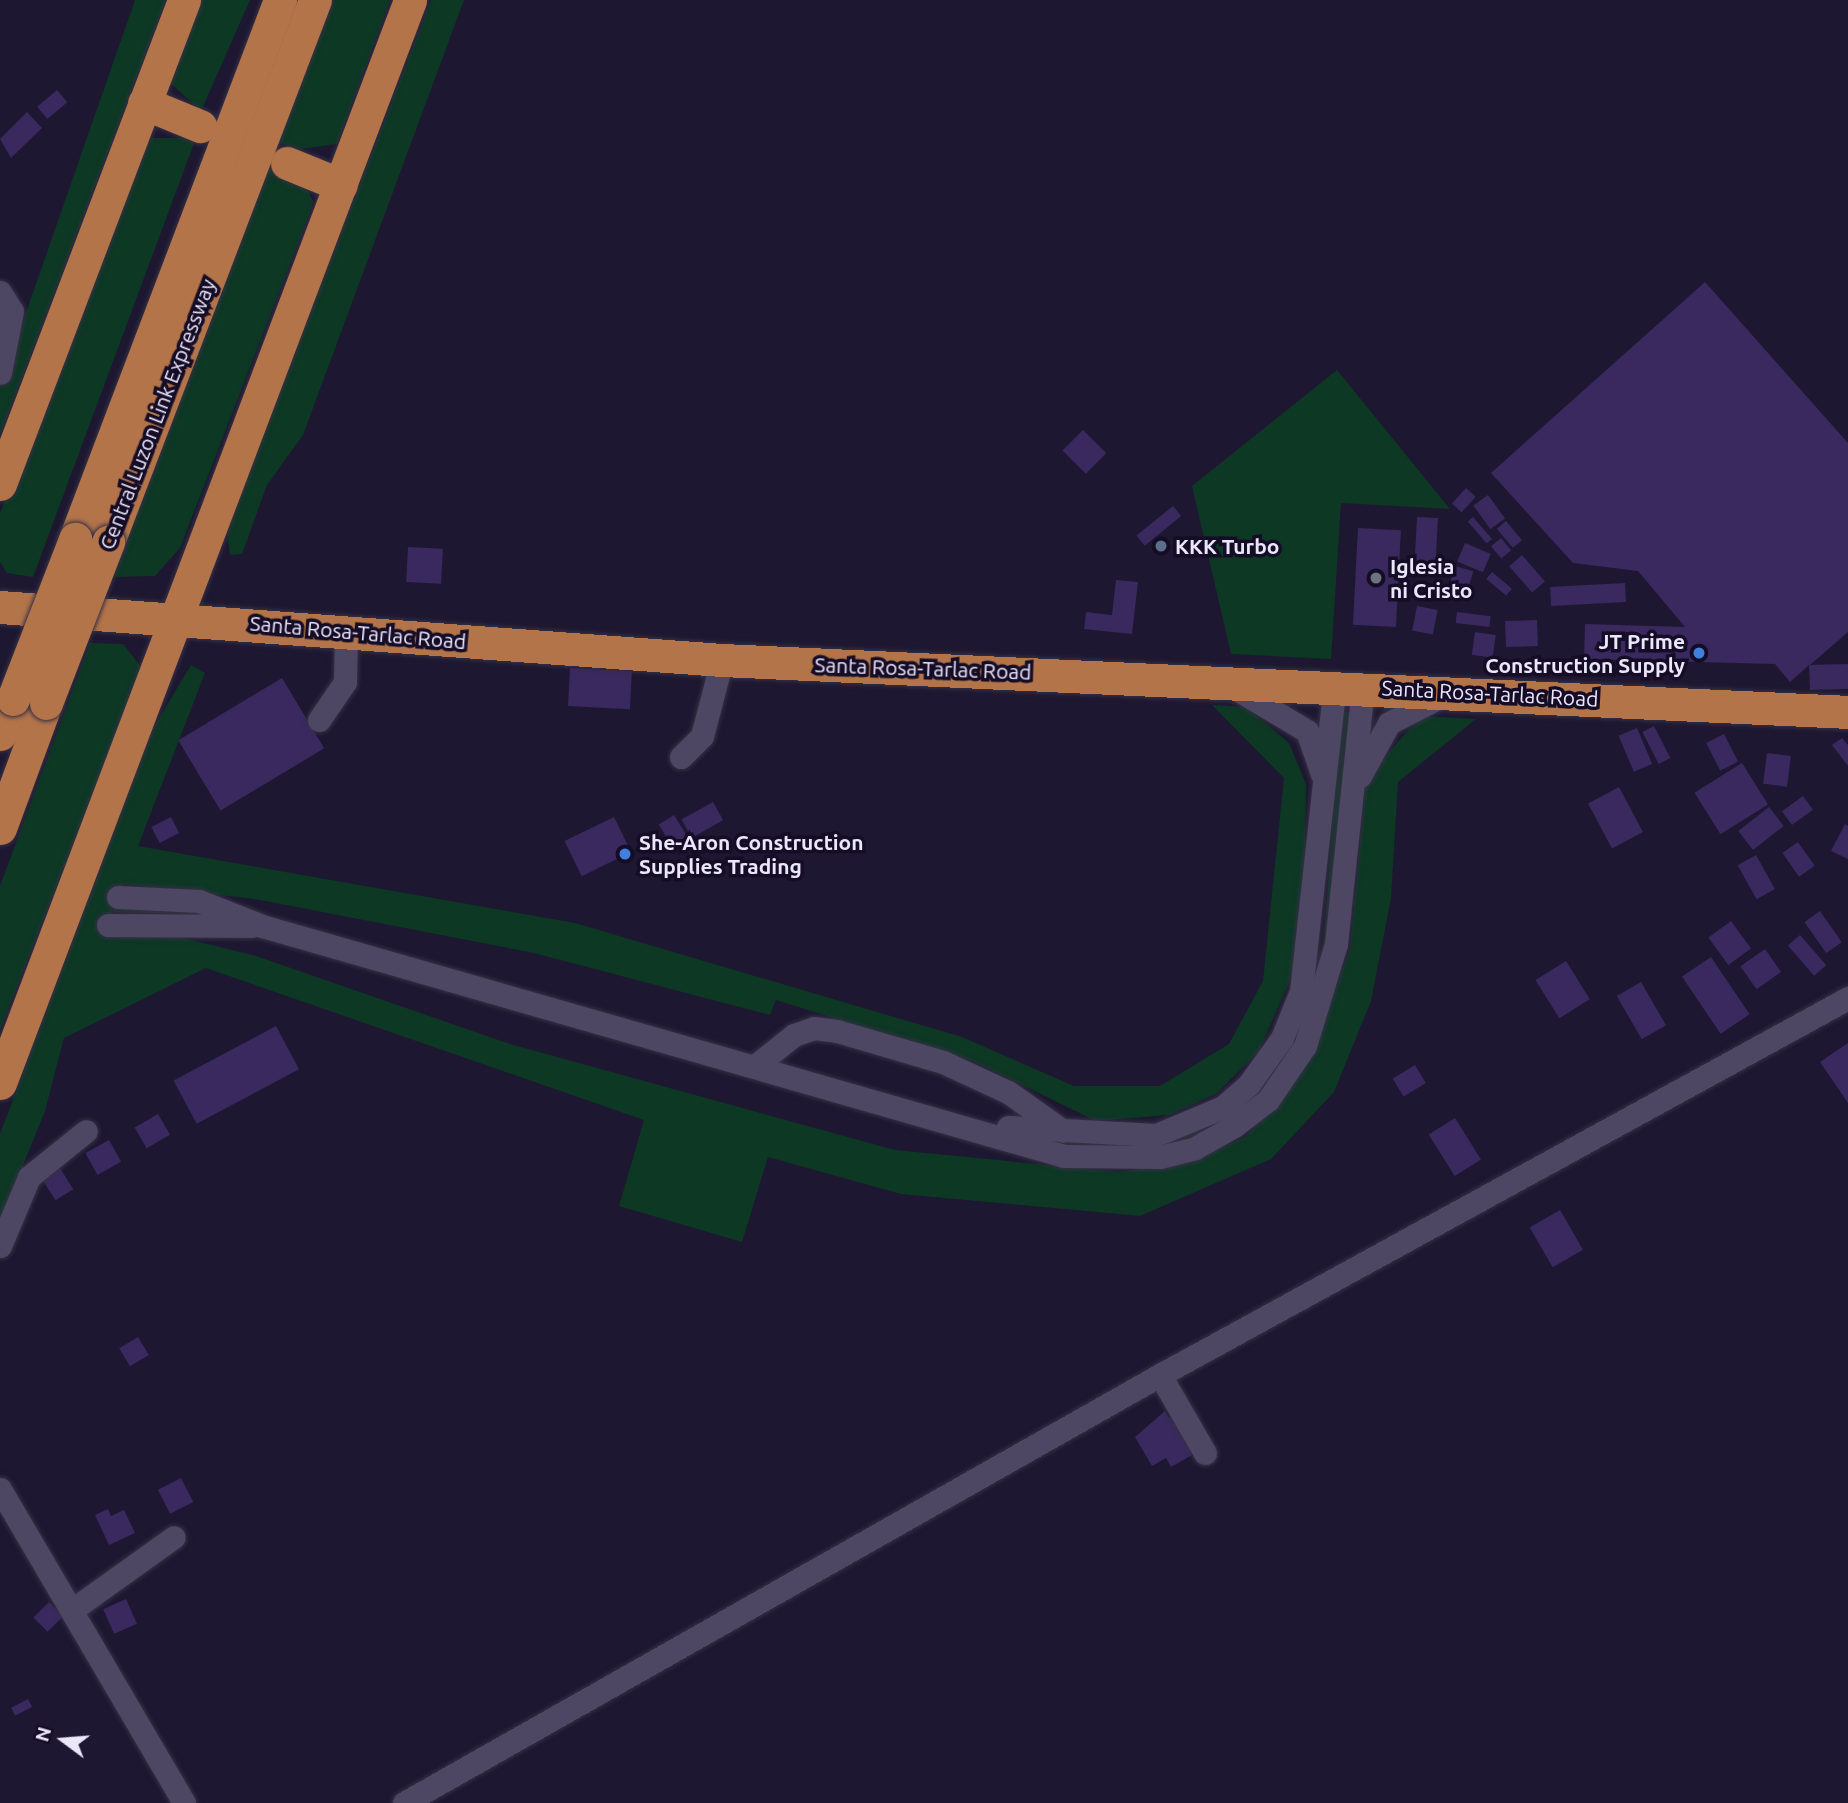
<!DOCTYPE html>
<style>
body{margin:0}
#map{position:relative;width:1848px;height:1803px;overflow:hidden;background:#1e1731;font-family:Ubuntu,sans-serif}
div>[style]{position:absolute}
.green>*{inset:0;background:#0c3824}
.building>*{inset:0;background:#39295f;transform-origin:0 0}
.roads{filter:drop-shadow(0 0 2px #353145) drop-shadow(0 0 2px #353145)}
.minor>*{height:23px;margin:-11.5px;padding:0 11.5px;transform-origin:11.5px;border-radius:11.5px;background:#4d4764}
.highway>*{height:33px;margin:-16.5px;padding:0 16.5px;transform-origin:16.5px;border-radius:16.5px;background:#b37449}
.bridges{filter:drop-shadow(0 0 2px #353145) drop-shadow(0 0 2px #353145)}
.highway-bridge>*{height:33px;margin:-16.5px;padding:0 16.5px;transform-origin:16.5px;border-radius:16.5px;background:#b37449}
.dots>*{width:19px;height:19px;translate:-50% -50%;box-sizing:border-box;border:4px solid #150d26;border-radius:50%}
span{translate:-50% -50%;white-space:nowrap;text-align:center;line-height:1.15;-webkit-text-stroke:7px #150d26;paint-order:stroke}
.street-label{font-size:21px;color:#ebe7fa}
.poi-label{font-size:21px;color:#ebe7fa;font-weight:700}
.left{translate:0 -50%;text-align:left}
.right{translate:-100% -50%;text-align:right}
.north{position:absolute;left:28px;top:1705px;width:70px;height:70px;-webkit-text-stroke:5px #150d26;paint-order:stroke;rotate:286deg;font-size:19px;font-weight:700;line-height:28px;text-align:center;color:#ebe7fa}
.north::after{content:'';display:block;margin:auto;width:24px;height:32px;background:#ebe7fa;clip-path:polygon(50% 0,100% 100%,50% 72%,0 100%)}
</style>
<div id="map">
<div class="green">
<i style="clip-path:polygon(135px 0,166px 0,0 435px,0 387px)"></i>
<i style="clip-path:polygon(192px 0,250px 0,201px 111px,165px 78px)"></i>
<i style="clip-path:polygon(329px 0,390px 0,337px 144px,300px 149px,278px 143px)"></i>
<i style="clip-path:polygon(431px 0,464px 0,303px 435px,267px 485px,242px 554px,230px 555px,227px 535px,238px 500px)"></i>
<i style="clip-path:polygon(150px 138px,196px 138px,33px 577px,7px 573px,0 562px,0 513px,141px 144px)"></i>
<i style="clip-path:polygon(268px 165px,306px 187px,313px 201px,309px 215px,180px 548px,155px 576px,114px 577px,127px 542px,122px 541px)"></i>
<i style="clip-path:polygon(1337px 370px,1450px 509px,1341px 503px,1331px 659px,1231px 654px,1192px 486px)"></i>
<i style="clip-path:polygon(90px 643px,123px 644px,142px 668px,0 1030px,0 886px)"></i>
<i style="clip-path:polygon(191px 665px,205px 673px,138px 846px,575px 923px,962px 1037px,1074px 1086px,1160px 1086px,1229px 1044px,1263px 981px,1284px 778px,1212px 705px,1246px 707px,1289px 743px,1306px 784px,1304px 921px,1291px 978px,1259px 1051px,1216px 1094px,1169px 1115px,1096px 1121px,975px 1062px,776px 1000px,770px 1015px,534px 953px,255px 899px,123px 884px,116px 903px,197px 906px,195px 914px,113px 912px,105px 930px,171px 935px,256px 956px,510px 1044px,895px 1150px,1119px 1172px,1192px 1161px,1245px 1137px,1275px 1106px,1308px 1061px,1350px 950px,1366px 778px,1421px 716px,1476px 719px,1398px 782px,1391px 898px,1371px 1001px,1334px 1092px,1271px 1159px,1140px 1216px,901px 1194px,768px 1157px,742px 1242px,619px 1206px,644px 1120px,206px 968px,64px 1038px,45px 1111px,0 1222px,0 1134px,153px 728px)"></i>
<i style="clip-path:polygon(1340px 712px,1350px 712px,1334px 915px,1303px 1036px,1254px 1102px,1198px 1135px,1157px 1145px,1062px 1150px,1061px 1136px,1193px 1128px,1290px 1045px,1312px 994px,1324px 940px)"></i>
</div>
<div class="building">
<i style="left:57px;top:90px;width:16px;height:26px;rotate:50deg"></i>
<i style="clip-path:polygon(27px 112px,42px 128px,11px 158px,0 139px)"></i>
<i style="clip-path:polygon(1705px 282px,1848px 443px,1848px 632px,1810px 665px,1848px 664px,1848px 689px,1810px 690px,1809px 665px,1790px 682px,1775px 664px,1584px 659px,1585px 624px,1685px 627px,1638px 571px,1573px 563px,1491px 473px)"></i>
<i style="left:1083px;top:430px;width:33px;height:29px;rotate:45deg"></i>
<i style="left:1466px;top:488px;width:13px;height:21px;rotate:42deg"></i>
<i style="left:1488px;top:495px;width:29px;height:18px;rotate:54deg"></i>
<i style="left:1173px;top:506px;width:13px;height:47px;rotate:51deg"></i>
<i style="left:1417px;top:517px;width:21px;height:45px;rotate:3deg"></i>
<i style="left:1473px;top:517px;width:29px;height:7px;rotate:49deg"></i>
<i style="left:1506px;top:521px;width:25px;height:12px;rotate:50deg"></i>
<i style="left:1358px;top:528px;width:43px;height:97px;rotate:3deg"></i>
<i style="left:1501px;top:538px;width:16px;height:13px;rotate:50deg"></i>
<i style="left:1465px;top:543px;width:28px;height:20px;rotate:23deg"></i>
<i style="left:408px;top:547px;width:35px;height:35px;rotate:3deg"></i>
<i style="left:1522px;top:555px;width:35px;height:17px;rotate:49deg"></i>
<i style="left:1455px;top:566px;width:19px;height:24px;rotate:16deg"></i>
<i style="left:1492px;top:572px;width:26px;height:9px;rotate:40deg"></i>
<i style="clip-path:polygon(1116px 580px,1138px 582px,1132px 634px,1084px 629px,1086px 612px,1112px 615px)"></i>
<i style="left:1625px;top:583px;width:19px;height:75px;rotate:87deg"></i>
<i style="left:1417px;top:606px;width:21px;height:25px;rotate:11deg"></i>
<i style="left:1457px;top:612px;width:34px;height:11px;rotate:7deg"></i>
<i style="left:1537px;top:620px;width:26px;height:32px;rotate:88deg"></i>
<i style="left:1475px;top:632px;width:21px;height:23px;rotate:8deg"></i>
<i style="left:570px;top:668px;width:62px;height:38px;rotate:3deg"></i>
<i style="left:282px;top:678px;width:82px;height:121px;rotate:59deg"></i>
<i style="left:1654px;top:726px;width:36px;height:13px;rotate:63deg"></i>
<i style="left:1637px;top:728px;width:39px;height:20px;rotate:67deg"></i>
<i style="left:1724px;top:734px;width:31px;height:20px;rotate:63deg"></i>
<i style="clip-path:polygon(1842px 738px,1848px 745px,1848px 766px,1832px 745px)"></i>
<i style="left:1767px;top:753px;width:24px;height:31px;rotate:7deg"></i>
<i style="left:1742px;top:763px;width:49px;height:56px;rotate:58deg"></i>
<i style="left:1619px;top:787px;width:51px;height:35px;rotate:62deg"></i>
<i style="left:1803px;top:796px;width:17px;height:26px;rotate:54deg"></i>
<i style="left:713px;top:802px;width:21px;height:36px;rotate:61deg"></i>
<i style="left:1769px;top:807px;width:24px;height:39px;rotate:52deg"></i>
<i style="left:674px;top:815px;width:25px;height:18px;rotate:58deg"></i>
<i style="left:171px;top:817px;width:18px;height:22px;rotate:63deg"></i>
<i style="left:614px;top:817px;width:39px;height:55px;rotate:64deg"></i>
<i style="clip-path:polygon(1845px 824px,1848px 826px,1848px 859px,1831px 851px)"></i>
<i style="left:1798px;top:842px;width:29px;height:19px;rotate:55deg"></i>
<i style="left:1756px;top:855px;width:39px;height:21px;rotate:61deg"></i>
<i style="left:1820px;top:911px;width:38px;height:19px;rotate:55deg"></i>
<i style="left:1731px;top:921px;width:34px;height:28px;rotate:54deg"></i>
<i style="left:1800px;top:935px;width:40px;height:16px;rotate:49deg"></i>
<i style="left:1765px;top:949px;width:28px;height:30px;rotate:55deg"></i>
<i style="left:1711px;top:957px;width:69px;height:35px;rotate:56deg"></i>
<i style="left:1566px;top:961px;width:45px;height:36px;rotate:58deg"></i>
<i style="left:1641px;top:982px;width:50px;height:28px;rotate:60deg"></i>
<i style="left:276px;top:1026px;width:49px;height:116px;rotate:62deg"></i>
<i style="clip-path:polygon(1848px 1043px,1848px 1103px,1820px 1062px)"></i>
<i style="left:1415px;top:1065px;width:21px;height:26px;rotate:59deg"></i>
<i style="left:158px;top:1114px;width:24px;height:27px;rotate:60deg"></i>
<i style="left:1455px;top:1118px;width:49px;height:31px;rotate:58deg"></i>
<i style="left:109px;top:1140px;width:25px;height:27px;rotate:61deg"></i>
<i style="left:60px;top:1168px;width:25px;height:21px;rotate:58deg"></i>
<i style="left:1560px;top:1210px;width:46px;height:35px;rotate:60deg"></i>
<i style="left:138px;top:1337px;width:21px;height:22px;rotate:59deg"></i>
<i style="clip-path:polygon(1165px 1411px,1169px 1418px,1177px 1413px,1192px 1455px,1171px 1467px,1166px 1458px,1152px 1466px,1135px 1437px)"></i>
<i style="left:181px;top:1478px;width:27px;height:26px;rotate:63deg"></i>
<i style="clip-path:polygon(108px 1509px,111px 1516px,124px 1510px,135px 1533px,109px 1545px,95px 1515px)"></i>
<i style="left:126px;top:1599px;width:27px;height:25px;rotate:66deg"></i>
<i style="left:49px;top:1602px;width:20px;height:22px;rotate:45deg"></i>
<i style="left:28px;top:1699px;width:9px;height:19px;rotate:63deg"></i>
</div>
<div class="roads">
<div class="minor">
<i style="left:0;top:292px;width:22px;rotate:58deg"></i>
<i style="left:12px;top:311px;width:63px;rotate:101deg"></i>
<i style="left:1235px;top:688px;width:84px;rotate:30.8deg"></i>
<i style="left:1307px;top:731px;width:46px;rotate:70.8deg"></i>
<i style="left:319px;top:720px;width:46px;rotate:-55.6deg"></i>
<i style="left:345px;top:682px;width:50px;rotate:-88.9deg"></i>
<i style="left:681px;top:757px;width:30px;rotate:-45deg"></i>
<i style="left:702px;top:736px;width:79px;rotate:-75.3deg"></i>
<i style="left:1360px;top:776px;width:60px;rotate:-61.3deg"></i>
<i style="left:1389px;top:723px;width:55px;rotate:-27deg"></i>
<i style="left:118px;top:897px;width:81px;rotate:2.8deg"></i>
<i style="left:199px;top:901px;width:68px;rotate:21.6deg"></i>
<i style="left:262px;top:926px;width:834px;rotate:16deg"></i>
<i style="left:1064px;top:1156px;width:96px;rotate:0.6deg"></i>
<i style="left:1160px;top:1157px;width:36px;rotate:-14deg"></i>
<i style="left:1195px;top:1148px;width:45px;rotate:-29.4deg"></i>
<i style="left:1234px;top:1126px;width:43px;rotate:-37.4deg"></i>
<i style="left:1268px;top:1100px;width:65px;rotate:-55.6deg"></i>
<i style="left:1305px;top:1046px;width:107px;rotate:-73.1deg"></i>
<i style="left:1336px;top:944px;width:259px;rotate:-84deg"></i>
<i style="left:108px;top:925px;width:143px;rotate:0.4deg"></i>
<i style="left:755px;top:1066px;width:50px;rotate:-38.5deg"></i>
<i style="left:794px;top:1035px;width:21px;rotate:-19deg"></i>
<i style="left:814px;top:1028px;width:23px;rotate:7deg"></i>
<i style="left:837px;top:1031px;width:110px;rotate:16.3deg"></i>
<i style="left:943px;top:1062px;width:72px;rotate:24.8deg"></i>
<i style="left:1008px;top:1092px;width:67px;rotate:35.3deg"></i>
<i style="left:1008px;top:1127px;width:148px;rotate:3.1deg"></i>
<i style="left:1156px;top:1135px;width:73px;rotate:-22.7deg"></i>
<i style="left:1223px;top:1107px;width:35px;rotate:-41deg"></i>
<i style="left:1249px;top:1084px;width:57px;rotate:-54.3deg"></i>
<i style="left:1282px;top:1038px;width:51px;rotate:-68deg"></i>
<i style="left:1301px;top:991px;width:309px;rotate:-83.7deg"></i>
<i style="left:0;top:1246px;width:75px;rotate:-67.2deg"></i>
<i style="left:29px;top:1177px;width:73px;rotate:-38.9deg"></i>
<i style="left:1160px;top:1375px;width:90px;rotate:60deg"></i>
<i style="left:0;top:1489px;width:364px;rotate:59.6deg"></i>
<i style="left:72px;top:1610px;width:125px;rotate:-35.6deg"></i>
<i style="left:404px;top:1803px;width:869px;rotate:-29.52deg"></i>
<i style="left:1160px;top:1375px;width:785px;rotate:-28.72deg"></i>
</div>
<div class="highway">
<i style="left:144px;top:103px;width:61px;rotate:22.3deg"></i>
<i style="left:287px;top:163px;width:58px;rotate:22.2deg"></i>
<i style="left:0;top:484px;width:518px;rotate:-69.18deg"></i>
<i style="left:75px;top:539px;width:577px;rotate:-69.18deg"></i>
<i style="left:108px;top:542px;width:580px;rotate:-69.1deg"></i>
<i style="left:0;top:607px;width:724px;rotate:4.2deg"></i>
<i style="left:722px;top:660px;width:1127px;rotate:2.64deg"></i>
<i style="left:0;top:734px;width:37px;rotate:-70deg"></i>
<i style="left:0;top:828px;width:133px;rotate:-69.8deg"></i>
<i style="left:0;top:1083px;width:1158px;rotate:-69.26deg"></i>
</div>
</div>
<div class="bridges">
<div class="highway-bridge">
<i style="left:13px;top:699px;width:172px;rotate:-68.8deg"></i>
<i style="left:46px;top:703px;width:173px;rotate:-68.9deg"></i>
</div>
</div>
<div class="dots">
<i style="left:1161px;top:546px;background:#5c6f8a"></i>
<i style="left:1376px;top:578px;background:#6b7280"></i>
<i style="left:1699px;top:653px;background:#3f7fe0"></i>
<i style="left:625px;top:854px;background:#3f7fe0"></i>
</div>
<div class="street-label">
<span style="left:157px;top:414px;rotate:-69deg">Central Luzon Link Expressway</span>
<span style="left:358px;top:632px;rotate:5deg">Santa Rosa-Tarlac Road</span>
<span style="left:923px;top:668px;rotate:2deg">Santa Rosa-Tarlac Road</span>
<span style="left:1490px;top:693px;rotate:3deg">Santa Rosa-Tarlac Road</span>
</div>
<div class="poi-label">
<span class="left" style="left:1175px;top:546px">KKK Turbo</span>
<span class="left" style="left:1390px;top:578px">Iglesia<br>ni Cristo</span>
<span class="right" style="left:1685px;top:653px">JT Prime<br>Construction Supply</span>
<span class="left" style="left:639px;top:854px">She-Aron Construction<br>Supplies Trading</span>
</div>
<div class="north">N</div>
</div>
